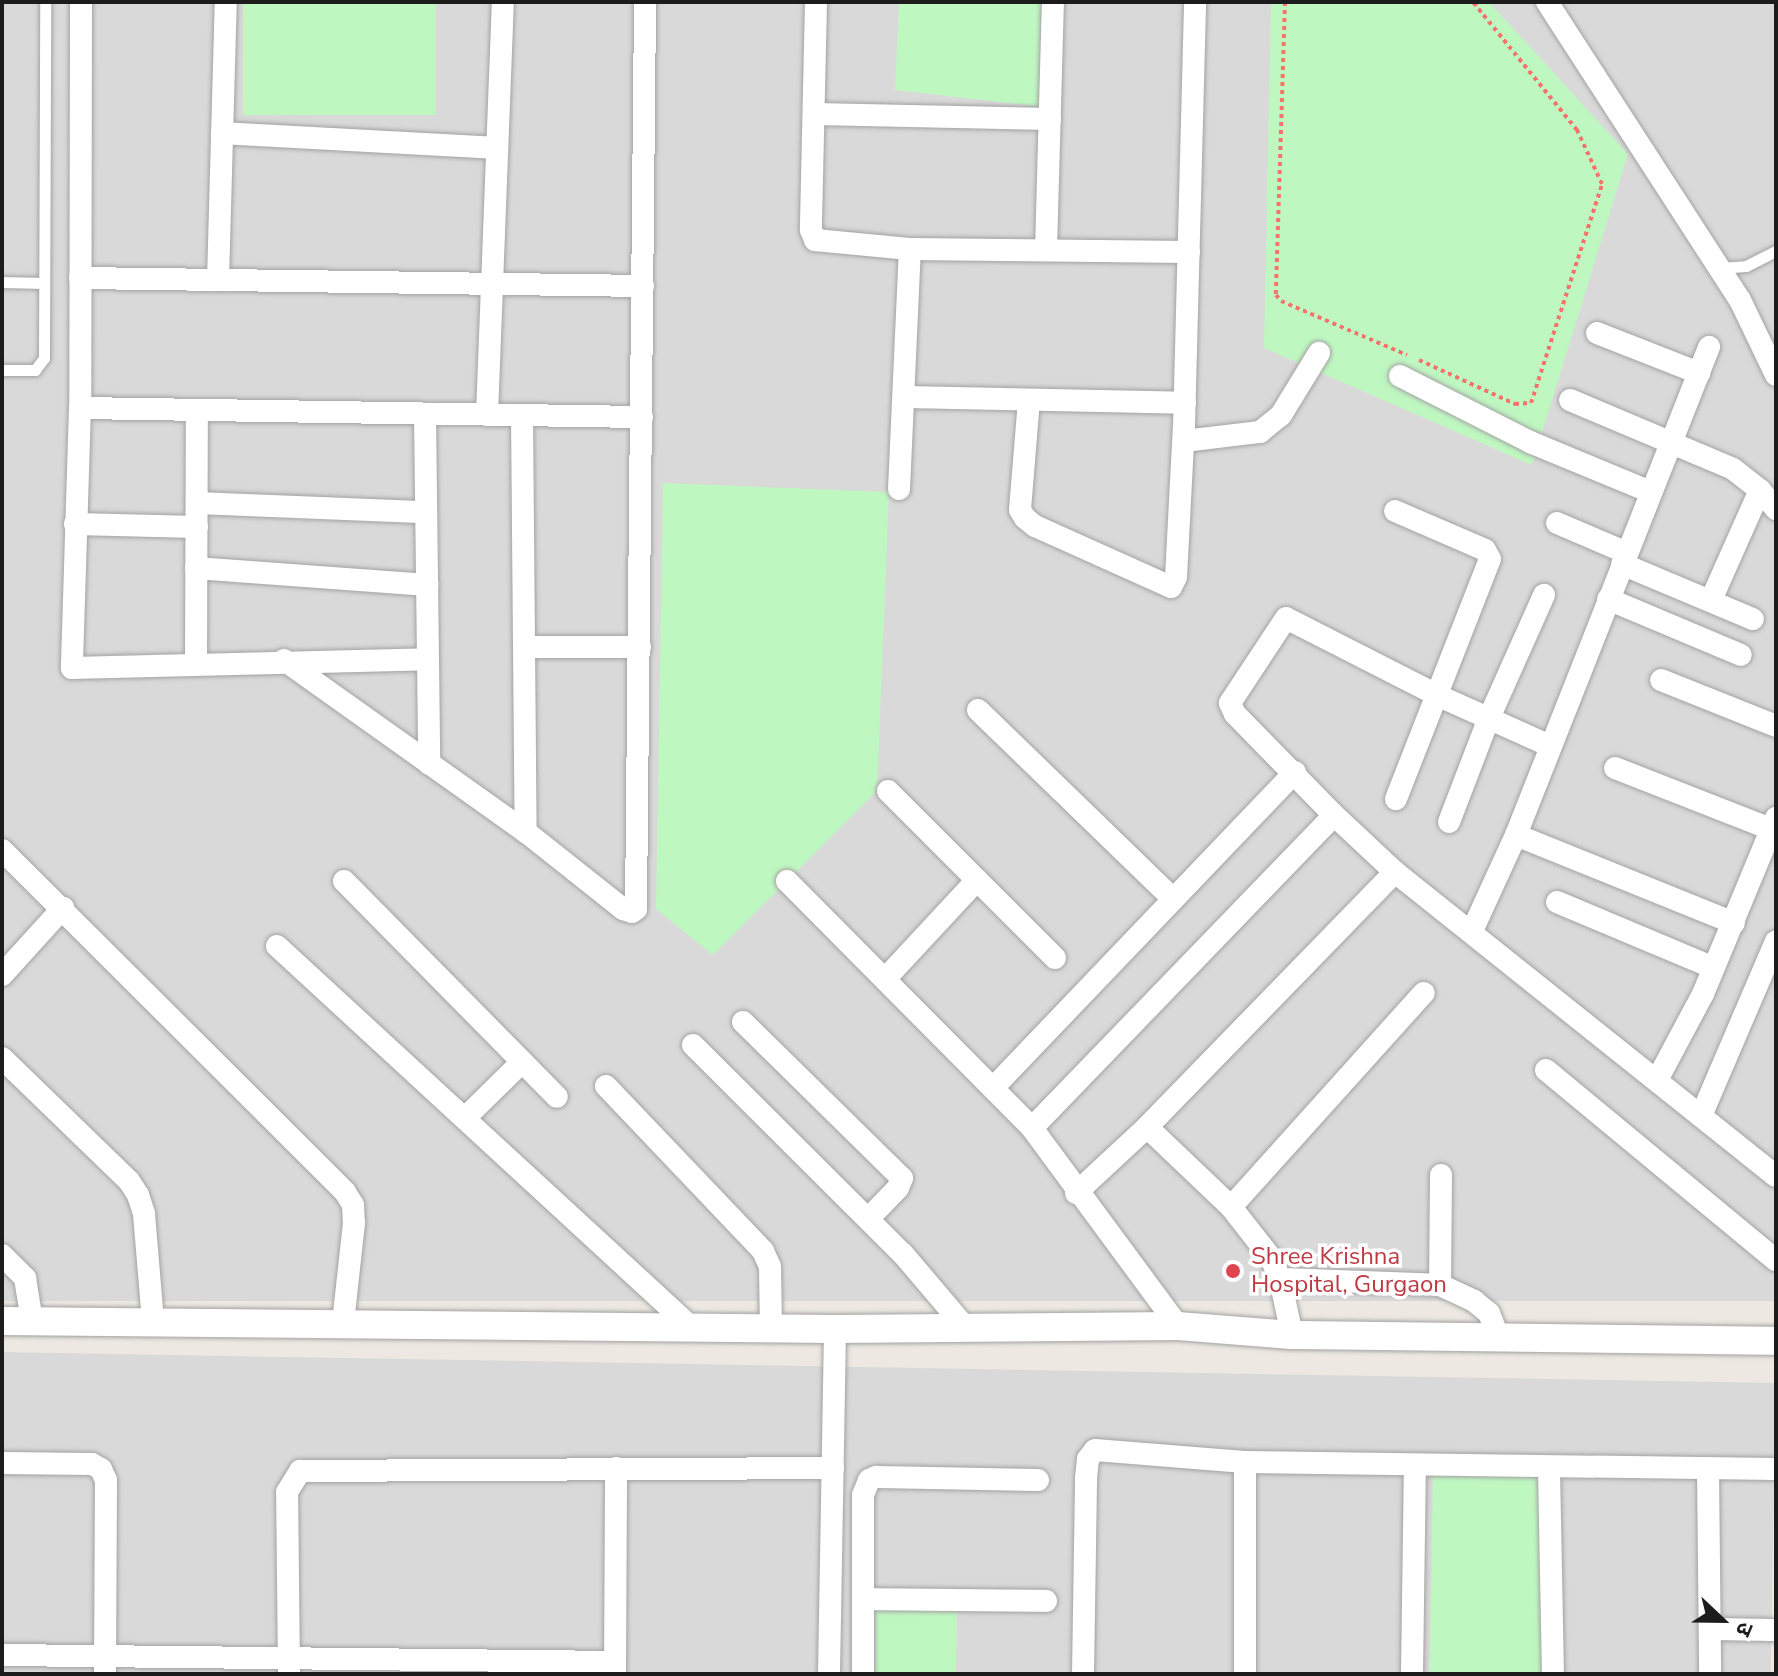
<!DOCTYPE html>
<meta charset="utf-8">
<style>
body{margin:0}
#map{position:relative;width:1778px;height:1676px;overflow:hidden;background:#ede9e2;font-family:"Nunito Sans","Noto Sans Devanagari",sans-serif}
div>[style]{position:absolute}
.residential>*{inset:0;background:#dad9d9;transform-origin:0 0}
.park>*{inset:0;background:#bff7c1;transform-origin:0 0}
.path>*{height:4px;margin-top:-2px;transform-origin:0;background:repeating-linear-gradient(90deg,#f5736c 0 4px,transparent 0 8px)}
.roads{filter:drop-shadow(0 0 2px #a3a3a3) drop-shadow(0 0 2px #a3a3a3)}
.service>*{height:11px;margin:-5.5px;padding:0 5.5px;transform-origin:5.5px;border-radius:5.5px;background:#fff}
.minor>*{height:22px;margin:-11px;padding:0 11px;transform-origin:11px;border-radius:11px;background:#fff}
.tertiary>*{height:28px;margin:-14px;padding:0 14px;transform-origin:14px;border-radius:14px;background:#fff}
.dots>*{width:22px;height:22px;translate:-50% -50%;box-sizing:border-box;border:4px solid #fff;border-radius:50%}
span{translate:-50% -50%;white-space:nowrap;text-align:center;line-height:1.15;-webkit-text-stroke:7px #fff;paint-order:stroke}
.health-label{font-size:24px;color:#be3a42}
.left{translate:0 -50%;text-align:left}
.frame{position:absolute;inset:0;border:4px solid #1c1c1c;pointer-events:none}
.north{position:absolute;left:1682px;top:1580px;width:80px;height:80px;-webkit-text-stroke:6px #fff;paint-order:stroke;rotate:112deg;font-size:22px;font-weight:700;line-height:32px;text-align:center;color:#1c1c1c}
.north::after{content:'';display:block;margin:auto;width:28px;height:36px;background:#1c1c1c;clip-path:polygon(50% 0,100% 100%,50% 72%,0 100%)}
</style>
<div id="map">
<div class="residential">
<i style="left:2px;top:2px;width:1774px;height:1299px"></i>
<i style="left:2px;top:1352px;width:1774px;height:322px;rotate:1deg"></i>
</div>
<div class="park">
<i style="left:243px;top:2px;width:193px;height:113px"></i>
<i style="clip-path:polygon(899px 2px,1046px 2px,1043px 107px,895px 90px)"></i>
<i style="clip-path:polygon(1271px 2px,1489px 2px,1628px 154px,1532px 465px,1264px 348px)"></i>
<i style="clip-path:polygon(663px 483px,889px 492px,877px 791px,713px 955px,656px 909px)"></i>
<i style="left:1433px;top:1475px;width:114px;height:199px;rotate:1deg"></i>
<i style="left:876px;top:1609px;width:81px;height:65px;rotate:1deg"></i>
</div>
<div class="path">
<i style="left:1285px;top:2px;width:293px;rotate:91.8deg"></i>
<i style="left:1276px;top:295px;width:8px;rotate:50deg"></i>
<i style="left:1281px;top:301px;width:137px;rotate:23.2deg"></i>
<i style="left:1419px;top:360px;width:106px;rotate:24.6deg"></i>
<i style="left:1515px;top:404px;width:16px;rotate:-4deg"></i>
<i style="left:1531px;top:403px;width:230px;rotate:-72deg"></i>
<i style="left:1602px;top:184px;width:60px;rotate:-114.8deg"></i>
<i style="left:1577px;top:130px;width:165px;rotate:-129.1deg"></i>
</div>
<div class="roads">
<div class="service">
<i style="left:1719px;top:268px;width:27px;rotate:-4deg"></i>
<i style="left:1746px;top:266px;width:34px;rotate:-27deg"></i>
<i style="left:2px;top:282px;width:42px;rotate:1.4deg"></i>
<i style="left:2px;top:370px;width:33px"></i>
<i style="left:35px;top:370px;width:15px;rotate:-53deg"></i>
<i style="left:44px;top:358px;width:356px;rotate:-89.8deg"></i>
</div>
<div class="minor">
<i style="left:81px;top:2px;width:406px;rotate:90.1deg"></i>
<i style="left:80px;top:408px;width:260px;rotate:91.8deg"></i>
<i style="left:72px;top:668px;width:356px;rotate:-1.4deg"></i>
<i style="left:816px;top:2px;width:228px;rotate:91.3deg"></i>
<i style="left:811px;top:230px;width:11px;rotate:68deg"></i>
<i style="left:815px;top:240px;width:95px;rotate:5.4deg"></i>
<i style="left:910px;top:249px;width:279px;rotate:0.6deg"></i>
<i style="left:1547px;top:2px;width:355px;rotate:57.1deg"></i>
<i style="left:1740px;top:300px;width:83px;rotate:64.4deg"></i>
<i style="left:815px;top:114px;width:235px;rotate:1.2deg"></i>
<i style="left:222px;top:133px;width:275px;rotate:3.1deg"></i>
<i style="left:1046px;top:250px;width:248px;rotate:-88.4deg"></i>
<i style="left:80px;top:278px;width:563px;rotate:0.81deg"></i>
<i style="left:218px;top:280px;width:278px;rotate:-88.4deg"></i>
<i style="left:1597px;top:333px;width:110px;rotate:21.4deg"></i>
<i style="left:1400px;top:376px;width:146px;rotate:26.9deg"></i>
<i style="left:1530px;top:442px;width:131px;rotate:22.5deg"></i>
<i style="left:905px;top:397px;width:280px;rotate:1.2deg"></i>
<i style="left:1029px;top:400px;width:110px;rotate:94.7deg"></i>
<i style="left:1020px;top:510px;width:9px;rotate:58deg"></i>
<i style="left:1025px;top:518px;width:13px;rotate:39deg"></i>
<i style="left:1035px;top:526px;width:149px;rotate:24.2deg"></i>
<i style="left:1171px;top:587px;width:11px;rotate:-63deg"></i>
<i style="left:1176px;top:577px;width:151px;rotate:-87deg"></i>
<i style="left:1184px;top:426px;width:424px;rotate:-88.5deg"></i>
<i style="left:1570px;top:400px;width:177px;rotate:22.9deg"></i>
<i style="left:1733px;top:469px;width:34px;rotate:38deg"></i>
<i style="left:1760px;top:490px;width:25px;rotate:50deg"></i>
<i style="left:80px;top:408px;width:562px;rotate:0.92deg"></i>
<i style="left:425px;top:414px;width:350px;rotate:89.3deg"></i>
<i style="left:487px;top:415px;width:413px;rotate:-87.8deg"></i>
<i style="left:522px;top:415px;width:417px;rotate:89.5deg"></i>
<i style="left:1184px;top:441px;width:77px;rotate:-6.8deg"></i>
<i style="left:1260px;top:432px;width:27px;rotate:-39deg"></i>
<i style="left:1281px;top:415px;width:73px;rotate:-58.5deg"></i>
<i style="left:899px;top:489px;width:240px;rotate:-87.4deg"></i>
<i style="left:197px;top:503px;width:229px;rotate:2.3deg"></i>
<i style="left:1395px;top:511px;width:98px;rotate:23.4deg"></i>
<i style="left:1485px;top:550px;width:10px;rotate:61deg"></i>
<i style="left:1490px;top:559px;width:258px;rotate:111.4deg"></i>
<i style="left:1557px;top:523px;width:76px;rotate:23.2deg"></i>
<i style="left:75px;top:524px;width:122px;rotate:1.4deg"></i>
<i style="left:1622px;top:564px;width:142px;rotate:22.8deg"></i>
<i style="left:196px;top:568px;width:232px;rotate:4.2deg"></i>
<i style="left:1608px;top:599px;width:144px;rotate:22.8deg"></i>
<i style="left:1711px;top:600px;width:120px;rotate:-66deg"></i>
<i style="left:524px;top:647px;width:116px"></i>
<i style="left:284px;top:660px;width:297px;rotate:35.4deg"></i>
<i style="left:526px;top:832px;width:124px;rotate:38.4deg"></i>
<i style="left:623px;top:909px;width:9px;rotate:18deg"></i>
<i style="left:632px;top:912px;width:5px;rotate:-37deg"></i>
<i style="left:636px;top:909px;width:907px;rotate:-89.43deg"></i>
<i style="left:196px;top:664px;width:254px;rotate:-89.8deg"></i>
<i style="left:1661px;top:680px;width:124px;rotate:21.8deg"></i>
<i style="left:978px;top:710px;width:270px;rotate:44.1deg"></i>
<i style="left:1548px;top:745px;width:122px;rotate:-155.8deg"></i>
<i style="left:1437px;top:695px;width:169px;rotate:-153deg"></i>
<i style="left:1286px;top:618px;width:102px;rotate:123.4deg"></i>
<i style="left:1230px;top:703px;width:12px;rotate:66deg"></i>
<i style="left:1235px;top:714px;width:141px;rotate:45.6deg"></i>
<i style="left:1334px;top:815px;width:83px;rotate:43.1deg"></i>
<i style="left:1395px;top:872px;width:487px;rotate:38.6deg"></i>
<i style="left:1615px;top:768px;width:168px;rotate:21.4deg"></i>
<i style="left:888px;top:791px;width:236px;rotate:45deg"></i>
<i style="left:1449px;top:822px;width:111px;rotate:-69deg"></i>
<i style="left:1489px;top:718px;width:135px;rotate:-65.9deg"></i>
<i style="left:1516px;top:835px;width:235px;rotate:22deg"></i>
<i style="left:2px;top:850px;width:484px;rotate:44.9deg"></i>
<i style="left:345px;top:1192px;width:15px;rotate:58deg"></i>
<i style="left:353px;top:1205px;width:18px;rotate:87deg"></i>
<i style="left:354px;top:1223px;width:101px;rotate:96.3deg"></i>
<i style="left:344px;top:881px;width:303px;rotate:45.4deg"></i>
<i style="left:787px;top:881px;width:348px;rotate:45.2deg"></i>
<i style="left:1032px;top:1128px;width:246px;rotate:53.6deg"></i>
<i style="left:1557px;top:902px;width:170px;rotate:22.8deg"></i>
<i style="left:1472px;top:931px;width:106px;rotate:-65.4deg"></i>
<i style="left:1516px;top:835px;width:525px;rotate:-68.42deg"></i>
<i style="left:277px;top:946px;width:564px;rotate:42.63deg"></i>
<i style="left:2px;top:975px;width:91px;rotate:-47.7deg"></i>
<i style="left:886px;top:978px;width:134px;rotate:-47.1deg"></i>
<i style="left:743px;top:1022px;width:223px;rotate:44.5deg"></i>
<i style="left:902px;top:1178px;width:11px;rotate:112deg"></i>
<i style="left:898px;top:1188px;width:43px;rotate:134.1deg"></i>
<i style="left:693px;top:1045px;width:296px;rotate:44.9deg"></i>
<i style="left:903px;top:1254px;width:96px;rotate:49.7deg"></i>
<i style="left:2px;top:1058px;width:177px;rotate:44.1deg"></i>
<i style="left:129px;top:1181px;width:17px;rotate:57deg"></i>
<i style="left:138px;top:1195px;width:20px;rotate:72deg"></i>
<i style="left:144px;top:1214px;width:107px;rotate:85.2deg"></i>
<i style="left:1546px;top:1070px;width:298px;rotate:39.6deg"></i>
<i style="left:1657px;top:1080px;width:98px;rotate:-61.9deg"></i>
<i style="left:1703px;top:994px;width:191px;rotate:-67.5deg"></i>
<i style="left:606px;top:1086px;width:228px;rotate:46.4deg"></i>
<i style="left:763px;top:1251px;width:17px;rotate:66deg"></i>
<i style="left:770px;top:1267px;width:61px;rotate:89.1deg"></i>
<i style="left:993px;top:1088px;width:437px;rotate:-46.3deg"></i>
<i style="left:1701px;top:1116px;width:190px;rotate:-66.8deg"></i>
<i style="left:465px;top:1118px;width:80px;rotate:-44.5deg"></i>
<i style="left:1147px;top:1127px;width:116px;rotate:43.6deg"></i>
<i style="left:1231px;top:1207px;width:65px;rotate:51.9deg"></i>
<i style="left:1271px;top:1258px;width:23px;rotate:67deg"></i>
<i style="left:1280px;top:1279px;width:57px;rotate:77.9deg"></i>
<i style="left:1032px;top:1128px;width:435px;rotate:-46deg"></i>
<i style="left:1441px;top:1175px;width:110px;rotate:90.5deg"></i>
<i style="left:1440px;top:1285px;width:38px;rotate:25deg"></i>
<i style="left:1474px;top:1301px;width:19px;rotate:39deg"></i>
<i style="left:1489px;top:1313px;width:26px;rotate:69deg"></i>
<i style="left:1076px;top:1193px;width:97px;rotate:-42.9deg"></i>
<i style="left:1147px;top:1127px;width:356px;rotate:-45.8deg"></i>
<i style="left:1231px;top:1207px;width:288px;rotate:-48deg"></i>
<i style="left:2px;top:1255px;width:33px;rotate:45deg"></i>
<i style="left:25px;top:1278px;width:44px;rotate:80.8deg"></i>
<i style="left:1280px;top:1279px;width:160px;rotate:2.1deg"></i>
<i style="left:2px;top:1463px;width:90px;rotate:0.6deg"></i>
<i style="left:92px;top:1464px;width:10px;rotate:29deg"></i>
<i style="left:101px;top:1469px;width:12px;rotate:66deg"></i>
<i style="left:106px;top:1480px;width:194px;rotate:90.3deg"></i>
<i style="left:1549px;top:1468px;width:206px;rotate:88.9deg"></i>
<i style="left:1708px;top:1468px;width:206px;rotate:89.4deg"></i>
<i style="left:864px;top:1599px;width:182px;rotate:0.6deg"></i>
<i style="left:1710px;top:1629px;width:66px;rotate:0.9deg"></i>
<i style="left:2px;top:1655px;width:613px;rotate:0.65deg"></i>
<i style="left:289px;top:1674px;width:182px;rotate:-90.6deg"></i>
<i style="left:287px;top:1492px;width:25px;rotate:-58deg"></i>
<i style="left:300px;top:1471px;width:533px;rotate:-0.32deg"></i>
<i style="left:615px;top:1674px;width:206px;rotate:-89.7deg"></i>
<i style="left:829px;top:1674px;width:345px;rotate:-89deg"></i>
<i style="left:863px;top:1674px;width:179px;rotate:-90deg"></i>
<i style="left:863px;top:1495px;width:16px;rotate:-68deg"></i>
<i style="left:869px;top:1480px;width:8px;rotate:-23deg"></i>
<i style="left:876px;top:1477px;width:162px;rotate:1.1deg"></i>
<i style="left:1083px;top:1674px;width:196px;rotate:-89.1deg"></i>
<i style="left:1086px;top:1478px;width:19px;rotate:-84deg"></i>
<i style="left:1088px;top:1459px;width:11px;rotate:-52deg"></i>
<i style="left:1095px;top:1450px;width:150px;rotate:4.6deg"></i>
<i style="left:1245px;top:1462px;width:531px;rotate:0.76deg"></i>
<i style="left:1245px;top:1674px;width:212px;rotate:-90deg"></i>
<i style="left:1412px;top:1674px;width:208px;rotate:-89.2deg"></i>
</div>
<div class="tertiary">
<i style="left:2px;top:1321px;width:833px;rotate:0.55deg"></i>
<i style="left:835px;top:1329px;width:343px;rotate:-0.5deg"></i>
<i style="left:1178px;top:1326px;width:114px;rotate:4.5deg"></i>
<i style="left:1292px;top:1335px;width:484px;rotate:0.7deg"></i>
</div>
</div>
<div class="dots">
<i style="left:1233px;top:1271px;background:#e0444e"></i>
</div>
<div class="health-label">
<span class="left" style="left:1251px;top:1271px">Shree Krishna<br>Hospital, Gurgaon</span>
</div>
<div class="frame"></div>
<div class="north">उ</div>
</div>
